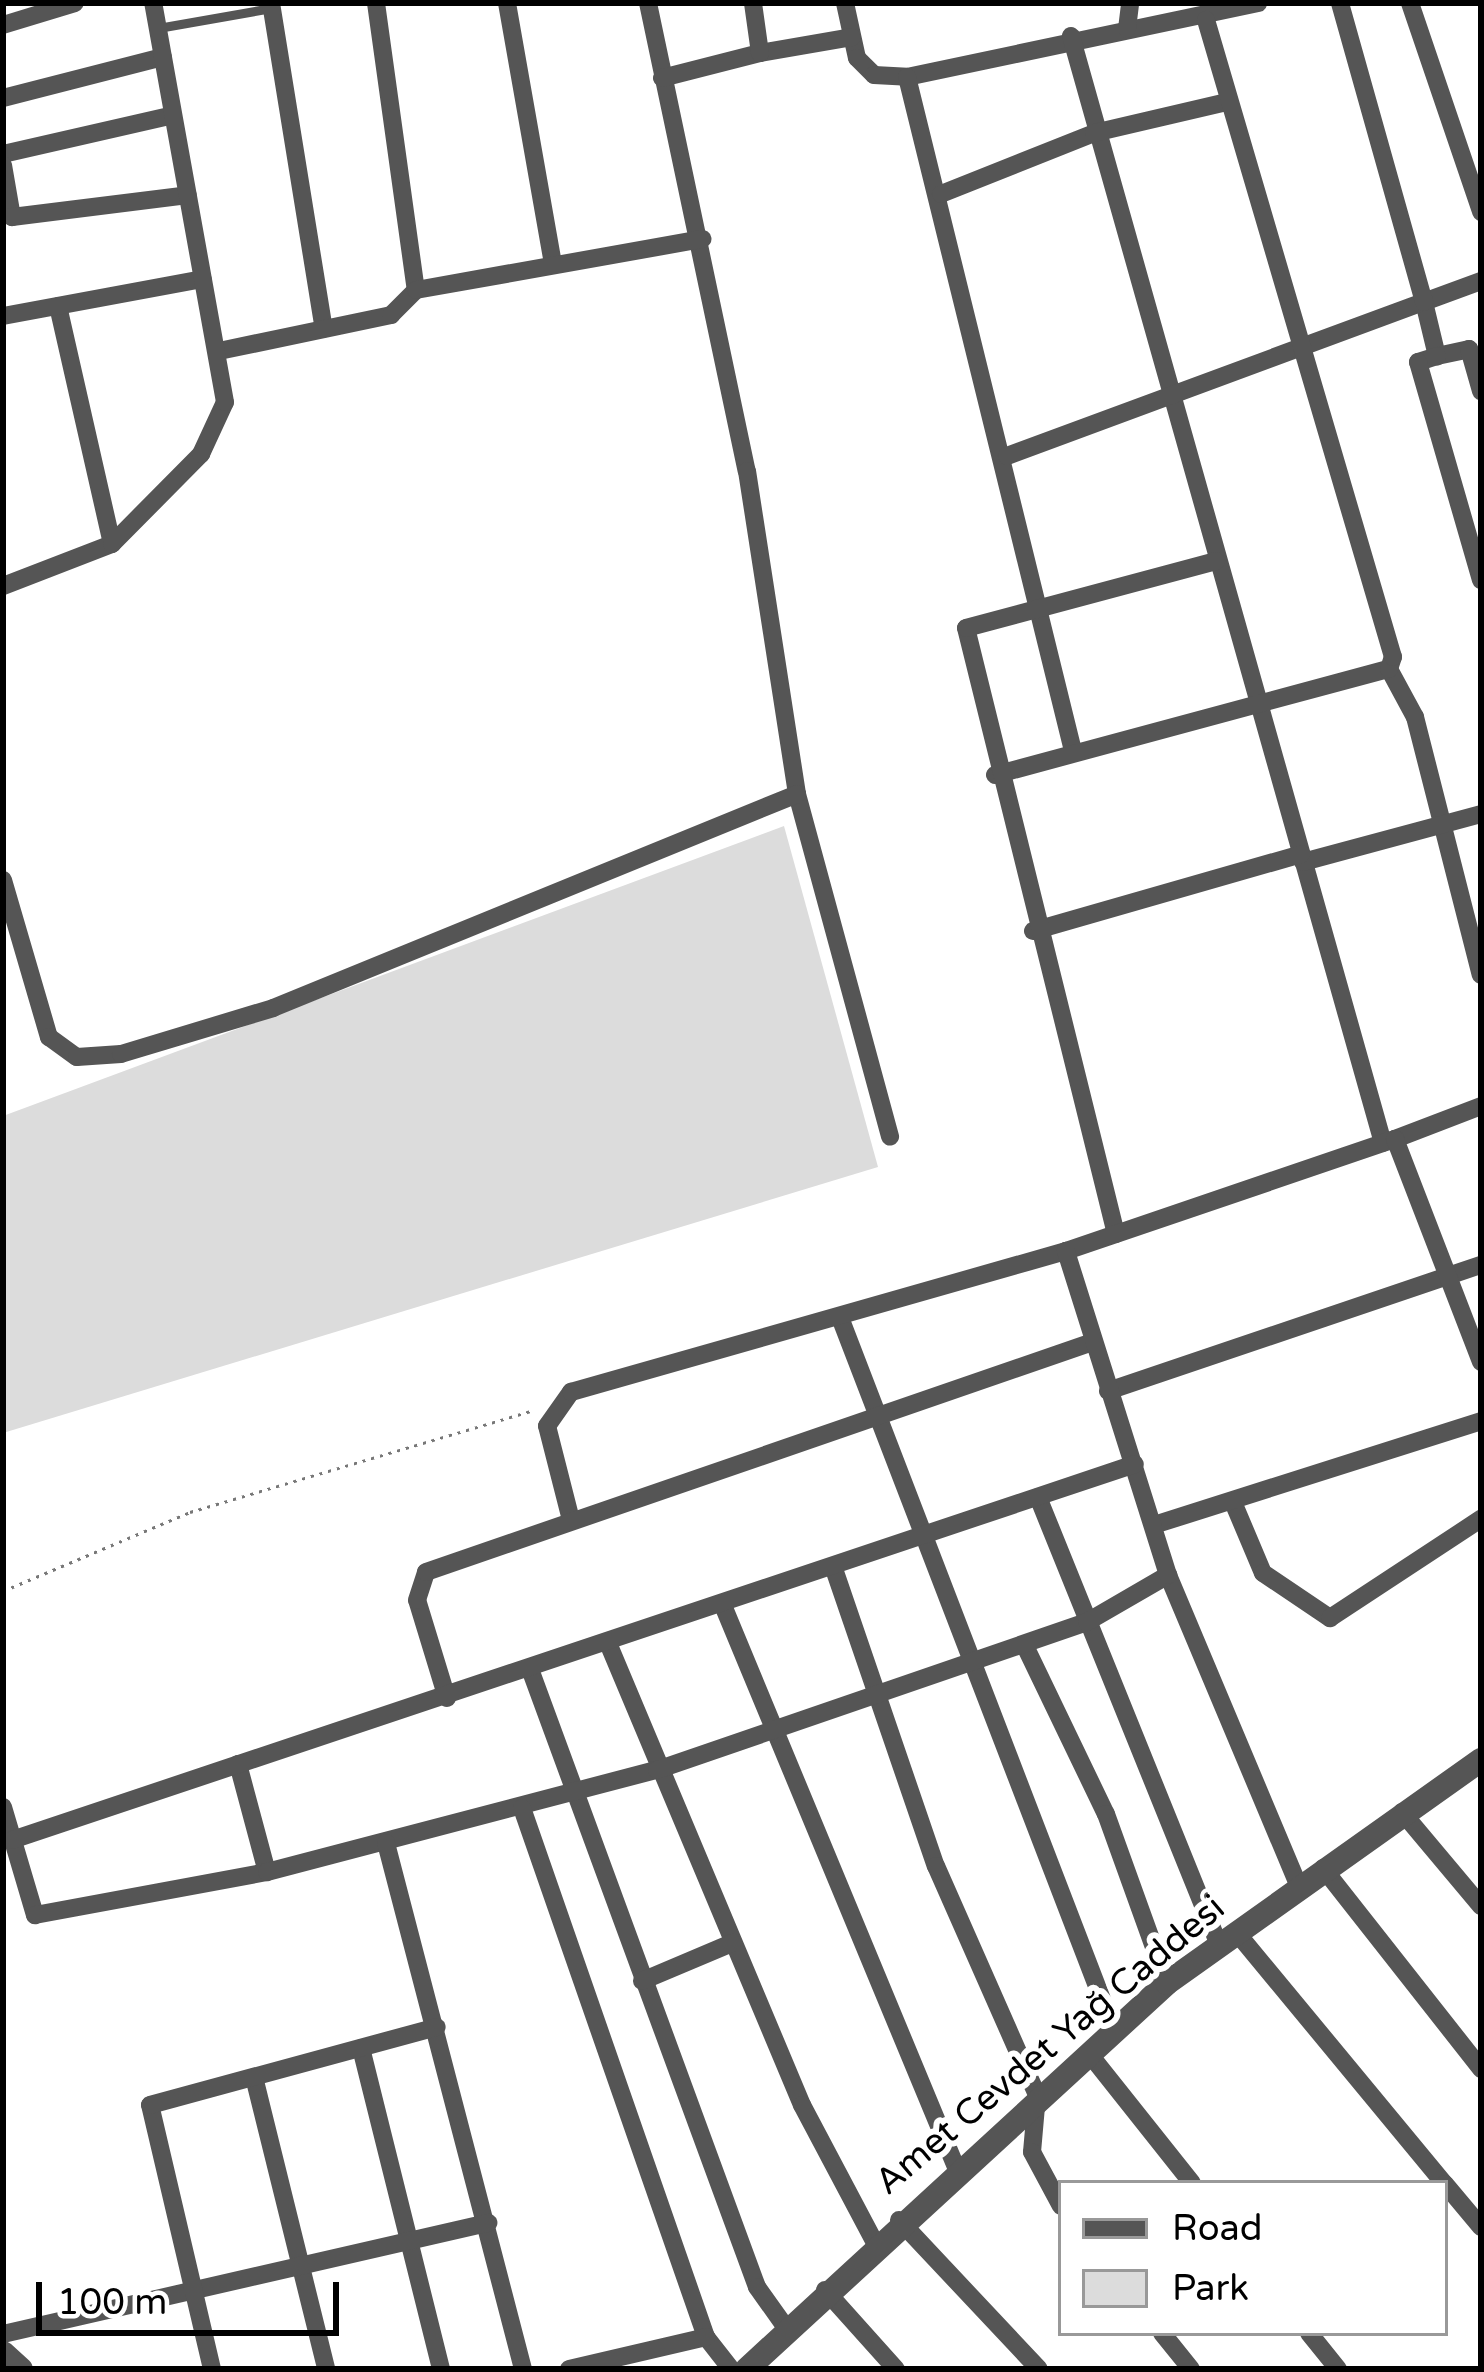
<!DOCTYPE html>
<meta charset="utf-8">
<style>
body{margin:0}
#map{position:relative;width:1484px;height:2372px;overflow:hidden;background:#fff;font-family:"Varela Round",sans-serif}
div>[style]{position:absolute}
.green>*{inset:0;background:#dcdcdc}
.path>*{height:3px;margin-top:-1.5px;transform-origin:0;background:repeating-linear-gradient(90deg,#777 0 3px,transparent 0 9px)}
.service>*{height:9px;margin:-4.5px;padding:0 4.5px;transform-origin:4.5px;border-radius:4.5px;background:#555}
.minor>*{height:18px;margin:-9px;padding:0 9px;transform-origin:9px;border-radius:9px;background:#555}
.tertiary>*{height:24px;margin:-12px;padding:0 12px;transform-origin:12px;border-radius:12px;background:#555}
span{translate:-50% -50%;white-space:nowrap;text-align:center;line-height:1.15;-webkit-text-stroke:12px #fff;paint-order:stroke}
.street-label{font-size:36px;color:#000}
.frame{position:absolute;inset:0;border:6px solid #000;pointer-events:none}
.legend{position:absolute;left:1058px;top:2180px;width:390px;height:156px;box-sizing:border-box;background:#fff;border:3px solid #999;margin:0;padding:15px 21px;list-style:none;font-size:36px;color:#000}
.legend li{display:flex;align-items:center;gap:24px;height:60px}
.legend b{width:60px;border:3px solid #999}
.scale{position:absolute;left:36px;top:2282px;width:303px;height:54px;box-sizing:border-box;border:6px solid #000;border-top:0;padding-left:15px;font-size:36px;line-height:42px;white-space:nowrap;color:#000;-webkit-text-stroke:9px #fff;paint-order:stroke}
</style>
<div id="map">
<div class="green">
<i style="clip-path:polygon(784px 826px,878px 1167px,3px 1433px,3px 1116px)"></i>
</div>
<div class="path">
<i style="left:3px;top:1591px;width:203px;rotate:-22.9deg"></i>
<i style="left:190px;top:1512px;width:359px;rotate:-16.5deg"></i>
</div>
<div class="service">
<i style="left:158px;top:28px;width:115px;rotate:-10deg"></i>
</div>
<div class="minor">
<i style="left:271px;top:3px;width:330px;rotate:80.8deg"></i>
<i style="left:376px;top:3px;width:290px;rotate:82.1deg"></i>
<i style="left:507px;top:3px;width:265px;rotate:80deg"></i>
<i style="left:648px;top:3px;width:478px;rotate:78.1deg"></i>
<i style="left:747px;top:471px;width:327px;rotate:81.2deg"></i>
<i style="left:797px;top:794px;width:355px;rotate:74.8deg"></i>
<i style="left:845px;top:3px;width:56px;rotate:77.7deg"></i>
<i style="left:857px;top:58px;width:24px;rotate:45deg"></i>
<i style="left:874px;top:75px;width:33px;rotate:3deg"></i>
<i style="left:907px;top:77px;width:359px;rotate:-11.9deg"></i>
<i style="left:1410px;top:3px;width:221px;rotate:71.2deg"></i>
<i style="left:3px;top:25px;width:75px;rotate:-17deg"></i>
<i style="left:1127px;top:29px;width:26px;rotate:-83deg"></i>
<i style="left:1071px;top:36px;width:1150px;rotate:74.26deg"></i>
<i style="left:760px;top:53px;width:93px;rotate:-9.9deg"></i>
<i style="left:907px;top:77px;width:694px;rotate:76.16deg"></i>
<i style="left:662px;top:78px;width:101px;rotate:-14.3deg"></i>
<i style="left:760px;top:53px;width:50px;rotate:-98deg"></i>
<i style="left:3px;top:98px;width:165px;rotate:-14.4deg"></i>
<i style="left:3px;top:154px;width:174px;rotate:-12.9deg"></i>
<i style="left:3px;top:165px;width:53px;rotate:80.2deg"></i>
<i style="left:12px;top:217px;width:177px;rotate:-7.1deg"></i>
<i style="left:941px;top:194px;width:165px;rotate:-21.7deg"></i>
<i style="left:1094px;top:133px;width:132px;rotate:-13.1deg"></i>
<i style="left:1481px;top:281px;width:61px;rotate:159.8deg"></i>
<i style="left:1424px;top:302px;width:56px;rotate:76.5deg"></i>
<i style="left:1437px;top:356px;width:33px;rotate:-12deg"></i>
<i style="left:1469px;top:349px;width:44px;rotate:74.1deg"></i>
<i style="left:58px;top:306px;width:244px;rotate:77.2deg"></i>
<i style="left:3px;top:316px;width:203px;rotate:-10.5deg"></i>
<i style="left:219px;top:351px;width:176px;rotate:-11.8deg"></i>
<i style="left:391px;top:315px;width:35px;rotate:-45deg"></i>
<i style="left:416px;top:290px;width:291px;rotate:-10.1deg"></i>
<i style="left:1437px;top:356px;width:20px;rotate:162deg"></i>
<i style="left:1418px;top:362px;width:227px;rotate:73.9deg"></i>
<i style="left:1007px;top:456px;width:445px;rotate:-20.3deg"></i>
<i style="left:1424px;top:302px;width:311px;rotate:-105.7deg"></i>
<i style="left:3px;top:586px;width:117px;rotate:-21.1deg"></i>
<i style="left:112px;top:544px;width:127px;rotate:-45.3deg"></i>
<i style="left:201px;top:454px;width:57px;rotate:-65.2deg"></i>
<i style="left:225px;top:402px;width:405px;rotate:-100.2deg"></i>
<i style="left:1389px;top:669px;width:55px;rotate:61.6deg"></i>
<i style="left:1415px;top:717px;width:266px;rotate:75.7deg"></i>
<i style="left:995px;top:775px;width:408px;rotate:-15.1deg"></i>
<i style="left:1389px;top:669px;width:13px;rotate:-72deg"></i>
<i style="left:1393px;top:657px;width:664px;rotate:-106.36deg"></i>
<i style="left:1303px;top:862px;width:184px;rotate:-15.1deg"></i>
<i style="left:3px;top:880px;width:164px;rotate:73.7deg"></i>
<i style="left:49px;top:1037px;width:34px;rotate:36deg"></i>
<i style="left:77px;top:1057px;width:44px;rotate:-3.9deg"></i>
<i style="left:121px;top:1054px;width:159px;rotate:-16.8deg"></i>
<i style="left:273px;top:1008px;width:566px;rotate:-22.21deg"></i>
<i style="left:1033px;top:931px;width:279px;rotate:-16deg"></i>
<i style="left:1395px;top:1139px;width:92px;rotate:-21deg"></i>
<i style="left:1116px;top:1234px;width:624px;rotate:-103.9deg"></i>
<i style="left:966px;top:628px;width:259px;rotate:-15deg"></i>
<i style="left:841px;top:1320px;width:764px;rotate:68.98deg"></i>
<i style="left:1108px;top:1391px;width:394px;rotate:-18.7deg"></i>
<i style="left:1038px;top:1497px;width:483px;rotate:68deg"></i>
<i style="left:1233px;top:1502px;width:77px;rotate:67.1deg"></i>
<i style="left:1263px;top:1573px;width:81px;rotate:33.9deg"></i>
<i style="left:1330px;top:1618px;width:181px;rotate:-33.3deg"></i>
<i style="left:571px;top:1520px;width:97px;rotate:-104.3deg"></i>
<i style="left:547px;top:1426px;width:42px;rotate:-54.8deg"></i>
<i style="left:571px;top:1392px;width:515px;rotate:-15.9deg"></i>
<i style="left:1066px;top:1251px;width:348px;rotate:-18.8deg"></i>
<i style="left:1395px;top:1139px;width:239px;rotate:68.9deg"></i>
<i style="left:1157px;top:1524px;width:340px;rotate:-17.6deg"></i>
<i style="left:833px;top:1566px;width:317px;rotate:71.1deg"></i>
<i style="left:936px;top:1866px;width:250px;rotate:66.2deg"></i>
<i style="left:1037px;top:2095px;width:57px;rotate:95deg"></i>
<i style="left:1032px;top:2152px;width:61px;rotate:61.8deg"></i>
<i style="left:1168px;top:1575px;width:337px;rotate:67.2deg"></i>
<i style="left:722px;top:1603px;width:611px;rotate:67.47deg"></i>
<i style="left:608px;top:1643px;width:501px;rotate:67.22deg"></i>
<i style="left:802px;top:2105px;width:156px;rotate:62.1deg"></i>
<i style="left:1026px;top:1648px;width:184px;rotate:64.3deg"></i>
<i style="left:1106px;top:1814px;width:180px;rotate:70.2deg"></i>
<i style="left:530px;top:1669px;width:658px;rotate:69.83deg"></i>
<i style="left:757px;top:2287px;width:47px;rotate:54.6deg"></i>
<i style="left:447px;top:1698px;width:102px;rotate:-107deg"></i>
<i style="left:417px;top:1600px;width:29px;rotate:-72deg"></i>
<i style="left:426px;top:1572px;width:706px;rotate:-19.03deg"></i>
<i style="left:238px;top:1764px;width:112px;rotate:75deg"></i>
<i style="left:3px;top:1807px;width:113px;rotate:73.5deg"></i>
<i style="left:35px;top:1915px;width:236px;rotate:-10.5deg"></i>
<i style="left:267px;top:1872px;width:403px;rotate:-14.7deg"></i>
<i style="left:657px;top:1770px;width:455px;rotate:-19deg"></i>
<i style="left:1087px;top:1622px;width:94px;rotate:-30.1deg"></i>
<i style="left:1168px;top:1575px;width:340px;rotate:-107.5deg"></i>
<i style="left:522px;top:1808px;width:560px;rotate:70.82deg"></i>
<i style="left:706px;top:2337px;width:41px;rotate:52deg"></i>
<i style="left:1402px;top:1812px;width:123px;rotate:50deg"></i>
<i style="left:12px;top:1840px;width:1184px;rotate:-18.51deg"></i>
<i style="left:386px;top:1843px;width:544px;rotate:75.4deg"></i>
<i style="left:1323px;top:1868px;width:256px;rotate:51.8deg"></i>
<i style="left:1237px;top:1933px;width:325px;rotate:50.4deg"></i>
<i style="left:642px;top:1981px;width:98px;rotate:-22.9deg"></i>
<i style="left:361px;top:2048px;width:331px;rotate:76deg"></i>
<i style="left:1091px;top:2056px;width:162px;rotate:51.5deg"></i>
<i style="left:254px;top:2077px;width:301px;rotate:76.1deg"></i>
<i style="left:1445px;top:2184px;width:56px;rotate:50.1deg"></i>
<i style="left:899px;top:2220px;width:204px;rotate:46.8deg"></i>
<i style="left:825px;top:2290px;width:106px;rotate:48.1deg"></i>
<i style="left:1162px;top:2333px;width:46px;rotate:51.1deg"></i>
<i style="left:1309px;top:2333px;width:46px;rotate:51.1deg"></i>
<i style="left:3px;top:2334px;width:498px;rotate:-12.9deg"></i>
<i style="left:212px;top:2369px;width:271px;rotate:-103.2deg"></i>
<i style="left:150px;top:2105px;width:297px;rotate:-15.2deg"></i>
<i style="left:569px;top:2369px;width:141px;rotate:-13.1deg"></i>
</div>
<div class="tertiary">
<i style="left:3px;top:2353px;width:24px;rotate:42deg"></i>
<i style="left:747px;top:2369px;width:570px;rotate:-42.58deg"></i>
<i style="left:1167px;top:1983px;width:385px;rotate:-35.4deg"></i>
</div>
<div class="street-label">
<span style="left:1050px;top:2045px;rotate:-40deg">Amet Cevdet Yağ Caddesi</span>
</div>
<div class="frame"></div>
<ul class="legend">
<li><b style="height:15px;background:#555"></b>Road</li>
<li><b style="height:33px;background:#dcdcdc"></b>Park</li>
</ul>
<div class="scale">100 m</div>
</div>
